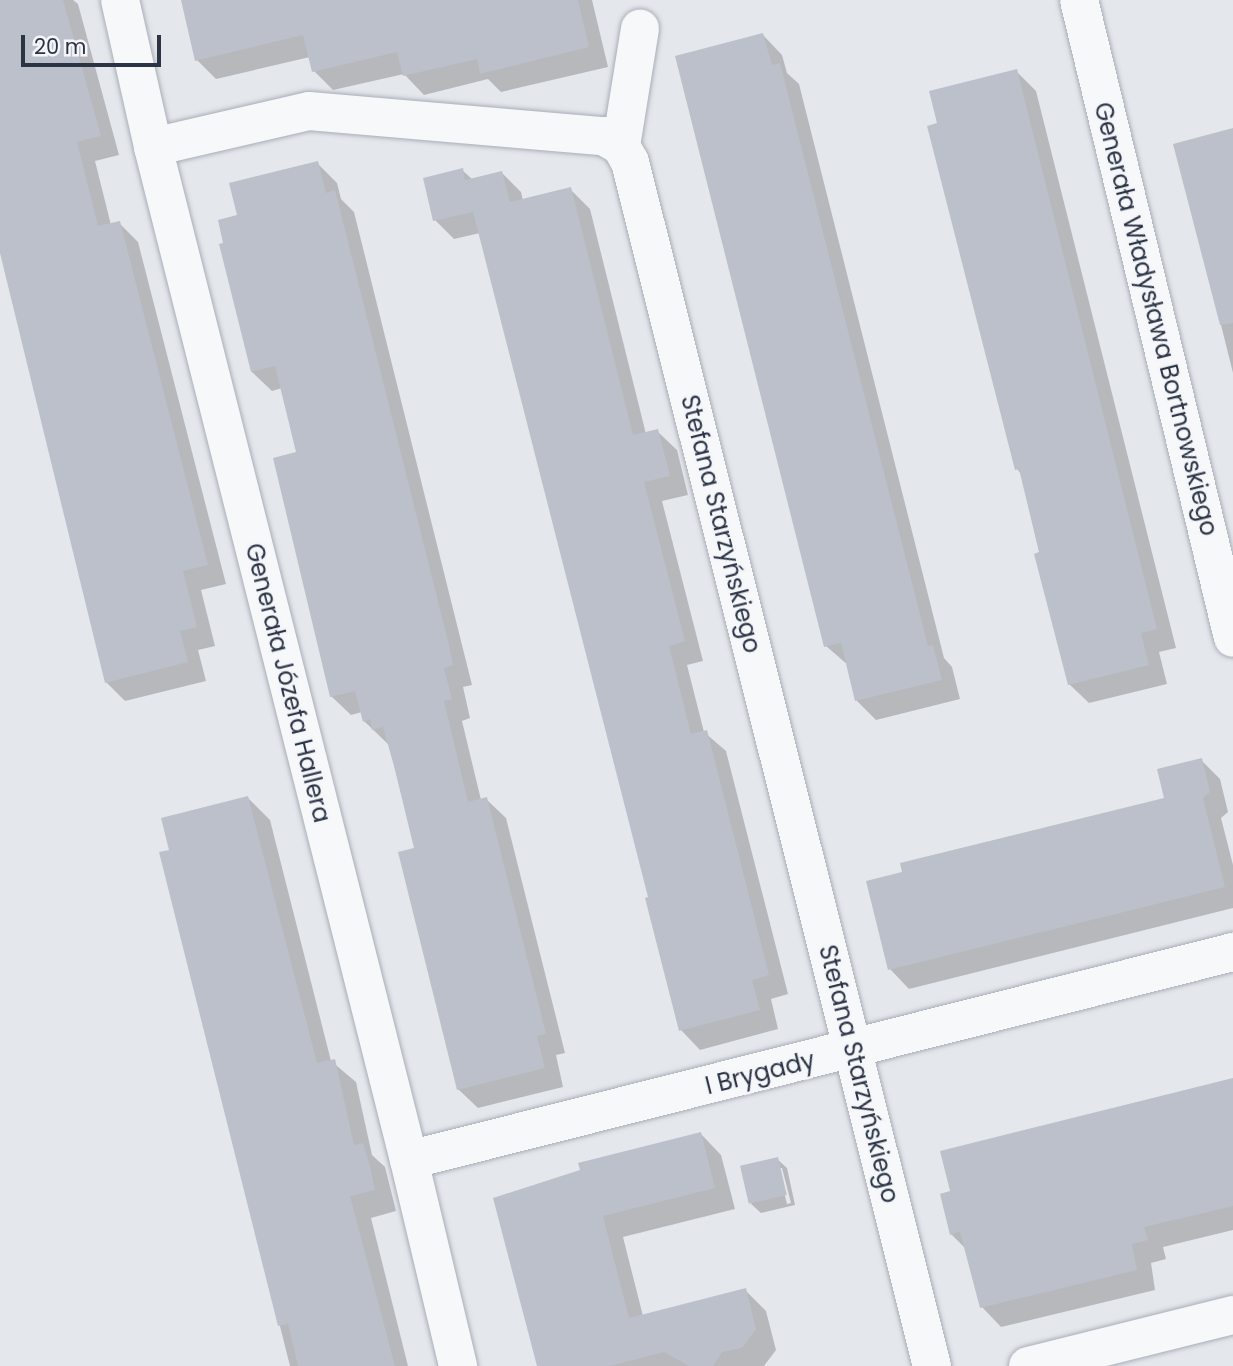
<!DOCTYPE html>
<meta charset="utf-8">
<style>
body{margin:0}
#map{position:relative;width:1233px;height:1366px;overflow:hidden;background:#e4e7ec;font-family:Poppins,sans-serif}
div>[style]{position:absolute}
.shadow>*{inset:0;background:#0003}
.building>*{inset:0;background:#bbc0ca;transform-origin:0 0}
.roads{filter:drop-shadow(0 0 2px #a9aeb7) drop-shadow(0 0 2px #a9aeb7)}
.minor>*{height:38px;margin:-19px;padding:0 19px;transform-origin:19px;border-radius:19px;background:#f7f8fa}
span{translate:-50% -50%;white-space:nowrap;text-align:center;line-height:1.15;-webkit-text-stroke:5px #f4f6f9;paint-order:stroke}
.street-label{font-size:24px;color:#2b3445}
.scale{position:absolute;left:21px;top:35px;width:140px;height:32px;box-sizing:border-box;border:4px solid #2b3445;border-top:0;padding-left:9px;font-size:21px;line-height:24px;white-space:nowrap;color:#2b3445;-webkit-text-stroke:5px #f4f6f9;paint-order:stroke}
</style>
<div id="map">
<div class="shadow">
<i style="clip-path:polygon(3px 0,73px 0,78px 4px,119px 155px,95px 161px,111px 225px,119px 223px,138px 242px,226px 584px,201px 590px,215px 646px,198px 650px,206px 681px,125px 701px,106px 682px,0 248px,0 23px)"></i>
<i style="clip-path:polygon(183px 0,592px 0,608px 67px,501px 92px,488px 79px,424px 95px,404px 74px,333px 90px,314px 71px,310px 57px,216px 79px,197px 60px)"></i>
<i style="clip-path:polygon(763px 35px,782px 55px,787px 73px,799px 84px,944px 658px,952px 667px,960px 699px,876px 720px,857px 701px,848px 665px,826px 646px)"></i>
<i style="clip-path:polygon(1016px 71px,1036px 91px,1176px 648px,1159px 652px,1167px 684px,1089px 703px,1069px 684px,1022px 475px,1017px 469px,939px 124px)"></i>
<i style="clip-path:polygon(1233px 130px,1233px 373px,1176px 145px)"></i>
<i style="clip-path:polygon(317px 163px,337px 183px,341px 199px,354px 212px,472px 685px,463px 687px,470px 718px,462px 721px,481px 800px,486px 799px,506px 818px,565px 1053px,556px 1055px,563px 1087px,478px 1108px,458px 1089px,416px 850px,389px 745px,364px 721px,362px 712px,351px 715px,331px 696px,298px 453px,282px 388px,272px 391px,252px 372px,225px 244px,239px 217px)"></i>
<i style="clip-path:polygon(462px 170px,473px 180px,502px 173px,521px 192px,523px 201px,570px 189px,590px 209px,646px 434px,657px 431px,677px 450px,688px 495px,662px 501px,703px 661px,687px 665px,704px 732px,726px 751px,788px 994px,771px 999px,778px 1029px,700px 1050px,681px 1030px,650px 898px,480px 233px,454px 239px,435px 220px)"></i>
<i style="clip-path:polygon(1201px 760px,1220px 779px,1228px 812px,1221px 818px,1233px 865px,1233px 908px,909px 989px,890px 969px,1166px 799px)"></i>
<i style="clip-path:polygon(248px 798px,270px 820px,331px 1061px,356px 1082px,372px 1155px,385px 1167px,396px 1211px,371px 1218px,408px 1366px,290px 1366px,161px 854px,171px 851px)"></i>
<i style="clip-path:polygon(1233px 1080px,1233px 1230px,1163px 1247px,1166px 1259px,1151px 1263px,1155px 1290px,1001px 1327px,982px 1307px,967px 1250px,951px 1234px)"></i>
<i style="clip-path:polygon(701px 1134px,721px 1155px,735px 1209px,623px 1237px,643px 1316px,745px 1290px,766px 1311px,776px 1350px,764px 1366px,538px 1366px,495px 1199px)"></i>
<i style="clip-path:polygon(evenodd,777px 1159px,787px 1168px,795px 1205px,761px 1213px,751px 1204px,777px 1159px,778px 1168px,782px 1168px,791px 1203px,787px 1204px,778px 1168px)"></i>
</div>
<div class="building">
<i style="clip-path:polygon(0 0,63px 0,101px 136px,77px 142px,98px 226px,120px 221px,208px 565px,183px 571px,197px 627px,180px 631px,188px 662px,105px 683px,0 253px)"></i>
<i style="clip-path:polygon(181px 0,578px 0,589px 47px,480px 74px,477px 59px,403px 76px,397px 52px,312px 72px,303px 35px,195px 61px)"></i>
<i style="clip-path:polygon(763px 33px,772px 65px,780px 63px,928px 646px,933px 645px,942px 680px,855px 701px,841px 643px,824px 647px,675px 56px)"></i>
<i style="clip-path:polygon(1017px 69px,1157px 629px,1141px 633px,1149px 665px,1068px 685px,1034px 554px,1039px 552px,1019px 469px,1015px 470px,927px 126px,937px 123px,929px 91px)"></i>
<i style="clip-path:polygon(1233px 128px,1233px 323px,1220px 325px,1173px 144px)"></i>
<i style="clip-path:polygon(318px 161px,326px 193px,335px 190px,449px 645px,453px 665px,444px 668px,452px 699px,444px 701px,468px 802px,487px 797px,546px 1034px,537px 1036px,545px 1068px,457px 1090px,398px 852px,414px 848px,394px 766px,383px 727px,372px 730px,370px 719px,363px 722px,355px 691px,330px 697px,273px 458px,296px 452px,275px 366px,251px 372px,219px 244px,223px 243px,218px 220px,237px 215px,229px 183px)"></i>
<i style="clip-path:polygon(463px 168px,465px 180px,502px 171px,510px 202px,571px 187px,633px 435px,658px 429px,670px 476px,644px 482px,685px 641px,669px 646px,691px 734px,707px 730px,763px 951px,769px 975px,752px 980px,760px 1010px,679px 1031px,645px 898px,648px 897px,470px 200px,473px 212px,433px 221px,423px 178px)"></i>
<i style="clip-path:polygon(1202px 758px,1210px 792px,1203px 798px,1225px 887px,888px 970px,866px 881px,902px 872px,900px 863px,1164px 798px,1157px 769px)"></i>
<i style="clip-path:polygon(248px 796px,317px 1063px,335px 1059px,354px 1145px,363px 1143px,370px 1166px,375px 1190px,350px 1196px,395px 1366px,298px 1366px,288px 1324px,278px 1326px,159px 852px,169px 850px,161px 818px)"></i>
<i style="clip-path:polygon(1233px 1078px,1233px 1206px,1144px 1227px,1148px 1240px,1132px 1244px,1137px 1270px,980px 1308px,960px 1232px,950px 1235px,940px 1194px,950px 1191px,940px 1151px)"></i>
<i style="clip-path:polygon(701px 1132px,715px 1188px,603px 1216px,629px 1318px,746px 1288px,756px 1329px,742px 1348px,722px 1352px,713px 1366px,689px 1366px,664px 1352px,610px 1366px,537px 1366px,493px 1198px,580px 1170px,578px 1163px)"></i>
<i style="left:778px;top:1157px;width:39px;height:39px;rotate:77deg"></i>
</div>
<div class="roads">
<div class="minor">
<i style="left:120px;top:0;width:151px;rotate:77.3deg"></i>
<i style="left:153px;top:147px;width:1045px;rotate:75.82deg"></i>
<i style="left:409px;top:1160px;width:212px;rotate:76.6deg"></i>
<i style="left:1079px;top:0;width:656px;rotate:76.43deg"></i>
<i style="left:621px;top:146px;width:119px;rotate:-80.8deg"></i>
<i style="left:153px;top:147px;width:160px;rotate:-13deg"></i>
<i style="left:309px;top:111px;width:295px;rotate:4.9deg"></i>
<i style="left:603px;top:136px;width:21px;rotate:29deg"></i>
<i style="left:621px;top:146px;width:18px;rotate:61deg"></i>
<i style="left:630px;top:162px;width:1241px;rotate:75.92deg"></i>
<i style="left:409px;top:1160px;width:850px;rotate:-14.17deg"></i>
<i style="left:1028px;top:1366px;width:211px;rotate:-14deg"></i>
</div>
</div>
<div class="street-label">
<span style="left:1156px;top:319px;rotate:76deg">Generała Władysława Bortnowskiego</span>
<span style="left:721px;top:524px;rotate:76deg">Stefana Starzyńskiego</span>
<span style="left:288px;top:683px;rotate:76deg">Generała Józefa Hallera</span>
<span style="left:760px;top:1073px;rotate:-14deg">I Brygady</span>
<span style="left:859px;top:1074px;rotate:76deg">Stefana Starzyńskiego</span>
</div>
<div class="scale">20 m</div>
</div>
